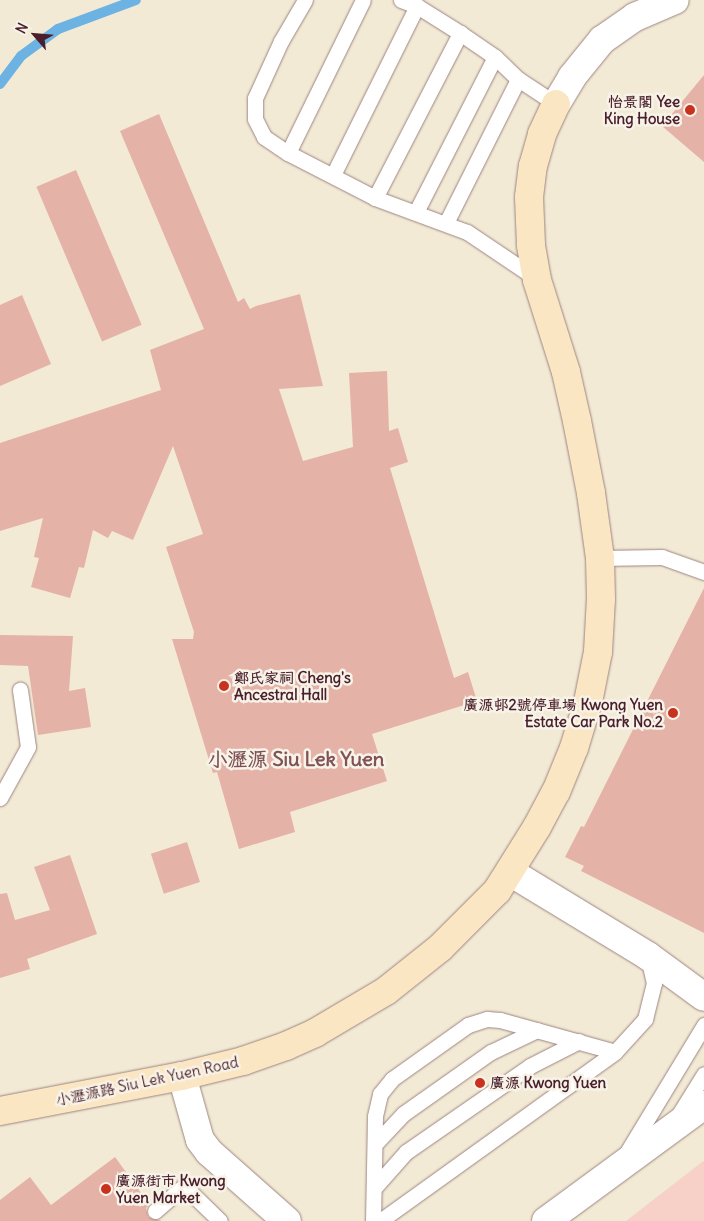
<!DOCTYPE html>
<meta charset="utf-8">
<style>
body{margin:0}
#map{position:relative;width:704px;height:1221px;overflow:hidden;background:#f2ead5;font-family:Delius,"LXGW WenKai TC",sans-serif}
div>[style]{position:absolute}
.built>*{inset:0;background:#f7d1c8}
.stream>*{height:10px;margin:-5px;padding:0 5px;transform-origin:5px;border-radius:5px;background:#6cb2e3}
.building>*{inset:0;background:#e5b2a7;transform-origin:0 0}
.roads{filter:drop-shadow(0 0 1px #9e8480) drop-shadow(0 0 1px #9e8480)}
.lane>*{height:15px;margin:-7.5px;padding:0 7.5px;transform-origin:7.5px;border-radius:7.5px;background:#fff}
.street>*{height:28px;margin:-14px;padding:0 14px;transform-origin:14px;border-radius:14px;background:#fff}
.secondary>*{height:28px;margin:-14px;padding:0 14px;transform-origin:14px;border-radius:14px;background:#fbe6c3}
.dots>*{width:14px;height:14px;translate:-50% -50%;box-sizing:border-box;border:2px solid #f7f3e8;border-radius:50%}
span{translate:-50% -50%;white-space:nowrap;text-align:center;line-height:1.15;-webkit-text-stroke:5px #f7f3e8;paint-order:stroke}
.poi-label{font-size:15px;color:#4a1f2b;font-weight:700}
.right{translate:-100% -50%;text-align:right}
.left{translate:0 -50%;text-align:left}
.street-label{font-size:15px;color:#4a1f2b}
.district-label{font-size:20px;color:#805256;font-weight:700}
.north{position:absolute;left:10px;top:10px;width:50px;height:50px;-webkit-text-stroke:4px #f7f3e8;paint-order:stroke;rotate:297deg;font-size:14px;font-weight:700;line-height:20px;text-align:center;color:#4a1f2b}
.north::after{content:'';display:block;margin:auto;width:18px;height:22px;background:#4a1f2b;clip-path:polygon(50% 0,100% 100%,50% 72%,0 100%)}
</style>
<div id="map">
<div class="built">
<i style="clip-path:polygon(704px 1161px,704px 1221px,626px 1221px,702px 1162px)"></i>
</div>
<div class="stream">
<i style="left:0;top:84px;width:35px;rotate:-53deg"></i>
<i style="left:21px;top:56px;width:46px;rotate:-36.1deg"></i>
<i style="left:58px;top:29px;width:83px;rotate:-20.4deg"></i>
</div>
<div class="building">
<i style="clip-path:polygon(704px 75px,704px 162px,662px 126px)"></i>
<i style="clip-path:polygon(159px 114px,238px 302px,244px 298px,250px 309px,256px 306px,300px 294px,323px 386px,279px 389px,303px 461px,353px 447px,349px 373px,387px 371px,389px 431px,398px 428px,408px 462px,390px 468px,454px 678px,468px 672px,477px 701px,372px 734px,387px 781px,290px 812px,295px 832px,239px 849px,217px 772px,213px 773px,172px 639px,193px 639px,194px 632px,166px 547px,203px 534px,173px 446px,133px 540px,112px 531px,108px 538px,93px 530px,84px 568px,79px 567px,70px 598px,31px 587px,39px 558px,34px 557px,43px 518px,0 531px,0 443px,161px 390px,150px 350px,204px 329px,120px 131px)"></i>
<i style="left:76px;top:170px;width:168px;height:43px;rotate:67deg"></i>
<i style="clip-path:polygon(22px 295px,51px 364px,0 386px,0 305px)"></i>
<i style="clip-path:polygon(704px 588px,704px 933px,581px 871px,584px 866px,565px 857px,581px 826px,584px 827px)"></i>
<i style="clip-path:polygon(0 635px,73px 636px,69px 691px,85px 688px,91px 727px,38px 735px,28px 666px,0 665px)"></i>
<i style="left:187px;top:842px;width:42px;height:38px;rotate:72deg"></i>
<i style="clip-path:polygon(70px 855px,97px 934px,27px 959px,30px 969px,0 978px,0 894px,7px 893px,15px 920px,50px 910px,34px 867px)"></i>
<i style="clip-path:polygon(115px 1157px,149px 1204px,146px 1208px,148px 1217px,162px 1221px,0 1221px,0 1200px,30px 1177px,51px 1205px)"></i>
</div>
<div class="roads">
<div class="lane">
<i style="left:305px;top:0;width:48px;rotate:120.3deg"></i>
<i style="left:281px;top:41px;width:63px;rotate:114.5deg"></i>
<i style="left:255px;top:98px;width:21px;rotate:90deg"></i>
<i style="left:255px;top:119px;width:20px;rotate:63deg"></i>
<i style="left:264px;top:137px;width:29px;rotate:34deg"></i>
<i style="left:288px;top:153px;width:98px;rotate:27.3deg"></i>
<i style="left:375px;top:198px;width:98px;rotate:20.3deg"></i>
<i style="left:467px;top:232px;width:84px;rotate:33.9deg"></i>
<i style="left:401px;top:0;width:17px;rotate:21deg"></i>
<i style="left:417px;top:6px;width:51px;rotate:32.1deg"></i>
<i style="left:460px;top:33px;width:42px;rotate:34.4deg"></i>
<i style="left:495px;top:57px;width:32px;rotate:44deg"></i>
<i style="left:518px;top:79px;width:45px;rotate:33.3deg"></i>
<i style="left:288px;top:153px;width:170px;rotate:-63.9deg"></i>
<i style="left:333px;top:175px;width:189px;rotate:-63.6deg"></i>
<i style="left:375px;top:198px;width:186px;rotate:-62.7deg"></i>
<i style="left:416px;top:212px;width:174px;rotate:-63deg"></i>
<i style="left:446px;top:223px;width:161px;rotate:-63.4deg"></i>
<i style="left:600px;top:558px;width:62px;rotate:-0.9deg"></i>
<i style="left:662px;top:557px;width:45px;rotate:19.7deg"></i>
<i style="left:0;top:798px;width:58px;rotate:-61.2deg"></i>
<i style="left:28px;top:747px;width:58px;rotate:-98deg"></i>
<i style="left:678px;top:1116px;width:49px;rotate:-58.2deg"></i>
<i style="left:375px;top:1144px;width:41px;rotate:-47deg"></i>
<i style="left:403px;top:1114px;width:108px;rotate:-35.2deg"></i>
<i style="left:491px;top:1052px;width:51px;rotate:-25.6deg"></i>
<i style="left:626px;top:1154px;width:151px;rotate:-58.8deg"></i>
<i style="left:375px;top:1187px;width:47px;rotate:-48.5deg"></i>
<i style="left:406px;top:1152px;width:151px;rotate:-34.7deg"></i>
<i style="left:530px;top:1066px;width:55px;rotate:-27deg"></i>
<i style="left:155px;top:1211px;width:38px;rotate:-41deg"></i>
<i style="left:184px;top:1186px;width:50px;rotate:44.2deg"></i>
<i style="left:373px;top:1221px;width:105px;rotate:-88.9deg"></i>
<i style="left:375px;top:1116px;width:23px;rotate:-77deg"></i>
<i style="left:380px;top:1094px;width:19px;rotate:-51deg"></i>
<i style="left:392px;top:1079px;width:93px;rotate:-35.4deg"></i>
<i style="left:468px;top:1025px;width:20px;rotate:-18deg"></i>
<i style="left:487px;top:1019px;width:13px;rotate:4deg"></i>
<i style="left:500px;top:1020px;width:119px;rotate:15.5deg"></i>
<i style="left:380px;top:1221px;width:289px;rotate:-35.7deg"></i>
<i style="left:615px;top:1052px;width:45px;rotate:-47.7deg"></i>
<i style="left:645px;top:1019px;width:37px;rotate:-76deg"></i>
<i style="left:654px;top:983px;width:27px;rotate:-103deg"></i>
</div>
<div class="street">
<i style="left:556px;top:104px;width:31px;rotate:-59deg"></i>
<i style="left:572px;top:77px;width:48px;rotate:-51deg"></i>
<i style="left:602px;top:40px;width:40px;rotate:-34.9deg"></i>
<i style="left:635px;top:17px;width:43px;rotate:-23deg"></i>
<i style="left:510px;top:872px;width:162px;rotate:31.3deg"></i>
<i style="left:648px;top:956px;width:69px;rotate:36.2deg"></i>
<i style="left:182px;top:1076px;width:66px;rotate:74.3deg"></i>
<i style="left:200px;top:1140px;width:15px;rotate:53deg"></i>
<i style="left:209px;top:1152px;width:104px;rotate:41.5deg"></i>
<i style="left:546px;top:1221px;width:196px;rotate:-36.3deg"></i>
</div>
<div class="secondary">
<i style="left:0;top:1111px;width:185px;rotate:-10.9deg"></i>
<i style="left:182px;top:1076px;width:63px;rotate:-13.8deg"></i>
<i style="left:243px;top:1061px;width:46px;rotate:-19.2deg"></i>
<i style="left:286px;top:1046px;width:32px;rotate:-24deg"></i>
<i style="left:315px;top:1033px;width:82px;rotate:-30.6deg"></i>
<i style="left:386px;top:991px;width:69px;rotate:-38.5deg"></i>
<i style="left:440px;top:948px;width:81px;rotate:-45deg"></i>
<i style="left:497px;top:891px;width:75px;rotate:-58deg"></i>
<i style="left:537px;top:827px;width:40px;rotate:-62deg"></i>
<i style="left:556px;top:792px;width:48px;rotate:-67.8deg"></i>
<i style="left:574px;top:748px;width:48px;rotate:-73.1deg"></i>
<i style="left:588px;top:702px;width:51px;rotate:-78.7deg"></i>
<i style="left:598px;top:652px;width:53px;rotate:-86.8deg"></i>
<i style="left:601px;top:599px;width:41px;rotate:-91.4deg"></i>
<i style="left:600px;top:558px;width:66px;rotate:-97.9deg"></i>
<i style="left:591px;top:493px;width:73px;rotate:-101deg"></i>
<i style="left:577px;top:421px;width:50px;rotate:-102.7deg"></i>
<i style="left:566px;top:372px;width:96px;rotate:-107.5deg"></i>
<i style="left:537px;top:280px;width:36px;rotate:-100deg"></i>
<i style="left:531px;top:245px;width:48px;rotate:-92.4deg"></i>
<i style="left:529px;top:197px;width:31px;rotate:-83deg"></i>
<i style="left:533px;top:166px;width:33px;rotate:-74deg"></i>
<i style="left:542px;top:134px;width:33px;rotate:-65deg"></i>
</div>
</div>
<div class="dots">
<i style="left:690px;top:110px;background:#c8321e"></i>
<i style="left:224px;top:686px;background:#c8321e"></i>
<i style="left:673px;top:713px;background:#c8321e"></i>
<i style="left:480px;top:1083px;background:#c8321e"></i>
<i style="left:106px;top:1189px;background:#c8321e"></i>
</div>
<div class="poi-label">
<span class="right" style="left:680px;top:110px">怡景閣 Yee<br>King House</span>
<span class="left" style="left:234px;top:686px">鄭氏家祠 Cheng's<br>Ancestral Hall</span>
<span class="right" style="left:663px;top:713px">廣源邨2號停車場 Kwong Yuen<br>Estate Car Park No.2</span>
<span class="left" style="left:490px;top:1083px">廣源 Kwong Yuen</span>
<span class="left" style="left:116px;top:1189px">廣源街市 Kwong<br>Yuen Market</span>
</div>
<div class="street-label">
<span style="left:147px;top:1081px;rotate:-12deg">小瀝源路 Siu Lek Yuen Road</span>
</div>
<div class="district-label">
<span style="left:296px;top:758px">小瀝源 Siu Lek Yuen</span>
</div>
<div class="north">N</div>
</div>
